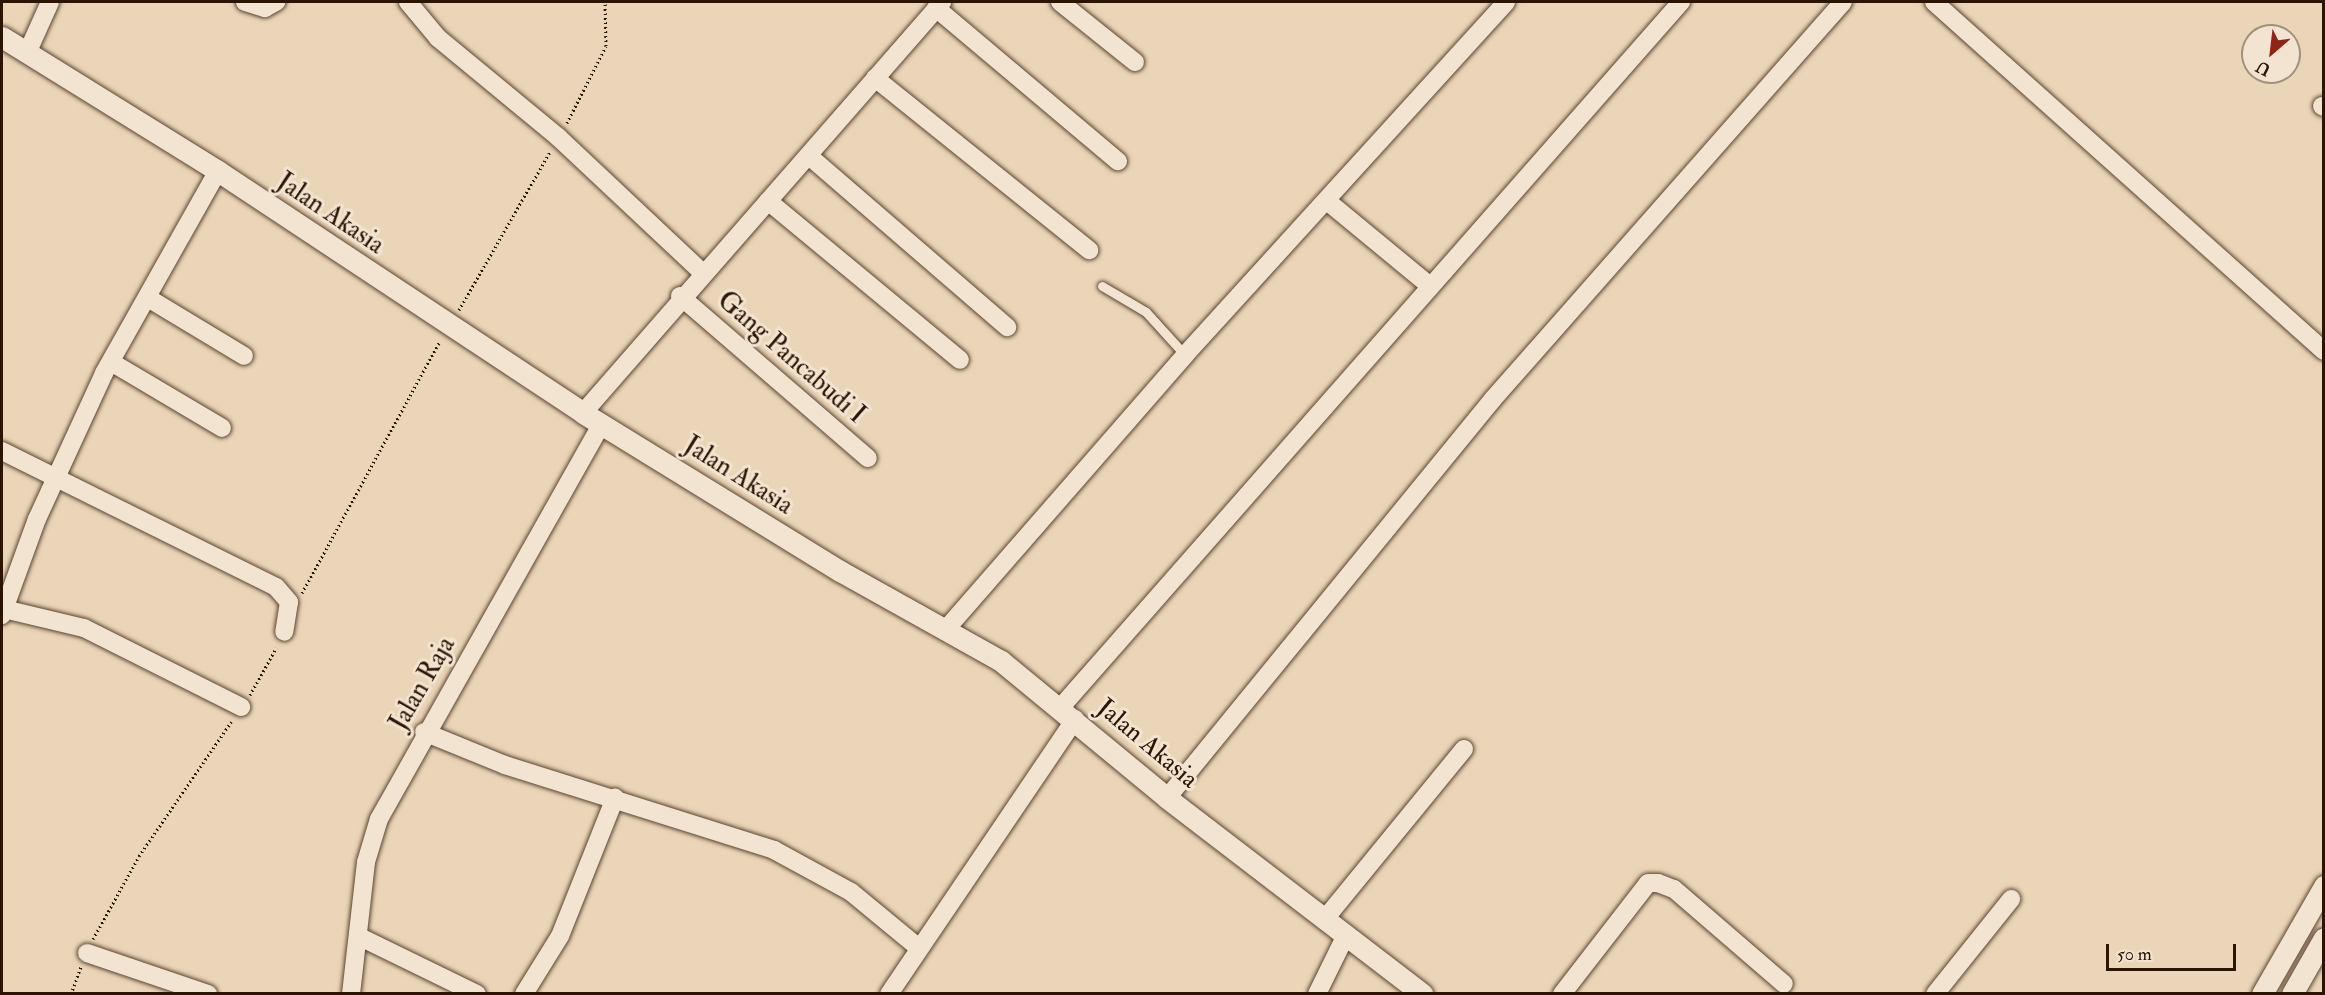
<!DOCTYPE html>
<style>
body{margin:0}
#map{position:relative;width:2325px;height:995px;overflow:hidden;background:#ebd5b8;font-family:"IM FELL Double Pica",serif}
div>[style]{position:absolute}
.path>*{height:3px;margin-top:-1.5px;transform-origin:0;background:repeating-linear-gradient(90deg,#2b1402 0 1.5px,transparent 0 4.5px)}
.roads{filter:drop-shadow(0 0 2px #5b4430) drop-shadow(0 0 2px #5b4430)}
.service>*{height:9px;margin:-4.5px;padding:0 4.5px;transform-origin:4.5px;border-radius:4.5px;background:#f2e4d1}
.minor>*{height:18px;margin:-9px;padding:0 9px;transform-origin:9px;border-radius:9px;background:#f2e4d1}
.tertiary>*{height:21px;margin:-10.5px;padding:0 10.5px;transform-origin:10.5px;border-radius:10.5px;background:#f2e4d1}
span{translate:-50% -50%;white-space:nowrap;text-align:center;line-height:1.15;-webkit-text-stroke:6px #f2e4d1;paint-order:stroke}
.street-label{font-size:26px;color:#2b1402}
.frame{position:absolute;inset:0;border:3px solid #2b1402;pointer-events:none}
.north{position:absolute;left:2241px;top:24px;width:60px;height:60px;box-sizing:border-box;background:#f2e4d1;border:2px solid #a2917e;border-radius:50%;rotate:208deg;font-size:16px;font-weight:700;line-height:24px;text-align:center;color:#2b1402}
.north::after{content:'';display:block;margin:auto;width:21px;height:27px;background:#8f2418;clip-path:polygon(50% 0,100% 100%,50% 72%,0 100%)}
.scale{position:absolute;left:2106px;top:944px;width:130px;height:27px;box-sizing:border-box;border:3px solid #2b1402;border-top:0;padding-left:8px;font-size:18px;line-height:21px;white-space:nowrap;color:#2b1402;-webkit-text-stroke:4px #f2e4d1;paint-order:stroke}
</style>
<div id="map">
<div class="path">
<i style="left:567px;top:123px;width:86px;rotate:-63.1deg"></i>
<i style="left:606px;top:46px;width:44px;rotate:-91.3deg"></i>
<i style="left:459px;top:310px;width:182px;rotate:-60.1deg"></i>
<i style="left:302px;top:593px;width:287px;rotate:-61.3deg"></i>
<i style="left:250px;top:695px;width:54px;rotate:-61deg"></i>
<i style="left:93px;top:939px;width:95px;rotate:-61deg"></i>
<i style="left:139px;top:856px;width:163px;rotate:-55.5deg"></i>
<i style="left:71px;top:994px;width:29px;rotate:-70deg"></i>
</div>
<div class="roads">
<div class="service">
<i style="left:1102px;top:286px;width:51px;rotate:30.6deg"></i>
<i style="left:1146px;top:312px;width:58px;rotate:47.8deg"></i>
</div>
<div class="minor">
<i style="left:245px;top:2px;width:21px;rotate:17deg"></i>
<i style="left:265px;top:8px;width:13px;rotate:-29deg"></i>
<i style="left:408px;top:2px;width:47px;rotate:50.2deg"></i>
<i style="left:438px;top:38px;width:156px;rotate:39.5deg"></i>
<i style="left:558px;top:137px;width:197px;rotate:43.2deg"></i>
<i style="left:1060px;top:2px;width:96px;rotate:38.7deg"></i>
<i style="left:1934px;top:2px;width:523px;rotate:41.82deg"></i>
<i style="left:936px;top:8px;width:238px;rotate:40.1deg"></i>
<i style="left:28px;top:51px;width:54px;rotate:-65.8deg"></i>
<i style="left:875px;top:78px;width:275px;rotate:38.8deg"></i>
<i style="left:2322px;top:106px;width:2px;rotate:27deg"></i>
<i style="left:809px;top:156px;width:262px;rotate:40.8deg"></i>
<i style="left:768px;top:201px;width:249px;rotate:39.6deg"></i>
<i style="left:1327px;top:201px;width:134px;rotate:39.5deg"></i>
<i style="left:680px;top:296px;width:248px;rotate:40.8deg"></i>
<i style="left:148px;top:298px;width:112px;rotate:31.1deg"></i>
<i style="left:111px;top:362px;width:129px;rotate:30.7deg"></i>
<i style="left:583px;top:413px;width:546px;rotate:-48.86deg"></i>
<i style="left:2px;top:451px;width:306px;rotate:26.4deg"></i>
<i style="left:276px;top:587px;width:20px;rotate:49deg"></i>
<i style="left:289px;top:602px;width:30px;rotate:99deg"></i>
<i style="left:4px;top:609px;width:82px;rotate:13.4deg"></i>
<i style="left:84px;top:628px;width:176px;rotate:26.7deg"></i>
<i style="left:2px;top:615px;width:102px;rotate:-70deg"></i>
<i style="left:37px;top:519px;width:161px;rotate:-65.3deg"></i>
<i style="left:104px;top:373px;width:232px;rotate:-60.6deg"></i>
<i style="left:948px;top:627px;width:361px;rotate:-48.9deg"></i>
<i style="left:1185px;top:355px;width:477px;rotate:-47.7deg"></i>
<i style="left:1061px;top:707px;width:939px;rotate:-48.67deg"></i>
<i style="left:424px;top:732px;width:87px;rotate:22.2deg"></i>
<i style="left:505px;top:765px;width:282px;rotate:17.5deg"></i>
<i style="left:774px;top:850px;width:88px;rotate:28.6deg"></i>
<i style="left:851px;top:892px;width:88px;rotate:39.5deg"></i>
<i style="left:1167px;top:798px;width:515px;rotate:-50.75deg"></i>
<i style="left:1493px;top:399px;width:529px;rotate:-48.6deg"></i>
<i style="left:1324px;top:920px;width:221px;rotate:-50.7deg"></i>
<i style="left:360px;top:937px;width:130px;rotate:26deg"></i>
<i style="left:87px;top:953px;width:128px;rotate:18.7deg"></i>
<i style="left:351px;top:994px;width:133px;rotate:-83.5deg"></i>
<i style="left:366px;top:862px;width:45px;rotate:-73.2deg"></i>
<i style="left:379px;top:819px;width:454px;rotate:-60.6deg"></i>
<i style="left:524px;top:994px;width:68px;rotate:-58.2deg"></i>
<i style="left:560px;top:936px;width:149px;rotate:-68.3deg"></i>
<i style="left:889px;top:994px;width:332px;rotate:-55.9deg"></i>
<i style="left:1317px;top:994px;width:64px;rotate:-63.8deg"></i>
<i style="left:1562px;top:994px;width:140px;rotate:-52.2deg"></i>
<i style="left:1648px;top:883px;width:10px"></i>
<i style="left:1658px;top:883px;width:17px;rotate:21deg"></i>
<i style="left:1674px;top:889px;width:145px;rotate:40.8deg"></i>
<i style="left:1935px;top:994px;width:122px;rotate:-51.3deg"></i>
</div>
<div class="tertiary">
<i style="left:2px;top:37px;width:254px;rotate:31.8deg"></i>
<i style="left:218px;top:171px;width:438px;rotate:33.5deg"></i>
<i style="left:583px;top:413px;width:302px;rotate:31.6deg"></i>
<i style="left:840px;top:571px;width:184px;rotate:29.2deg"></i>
<i style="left:1001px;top:661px;width:215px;rotate:39.5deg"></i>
<i style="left:1167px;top:798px;width:322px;rotate:37.5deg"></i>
<i style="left:2262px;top:994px;width:125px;rotate:-60.1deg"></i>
<i style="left:2292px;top:994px;width:64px;rotate:-60.3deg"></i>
</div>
</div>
<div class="street-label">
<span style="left:330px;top:214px;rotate:34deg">Jalan Akasia</span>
<span style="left:791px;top:358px;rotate:41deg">Gang Pancabudi I</span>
<span style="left:738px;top:476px;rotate:32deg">Jalan Akasia</span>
<span style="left:423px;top:684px;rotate:-60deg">Jalan Raja</span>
<span style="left:1147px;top:744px;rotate:40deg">Jalan Akasia</span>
</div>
<div class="frame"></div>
<div class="north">U</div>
<div class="scale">50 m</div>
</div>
